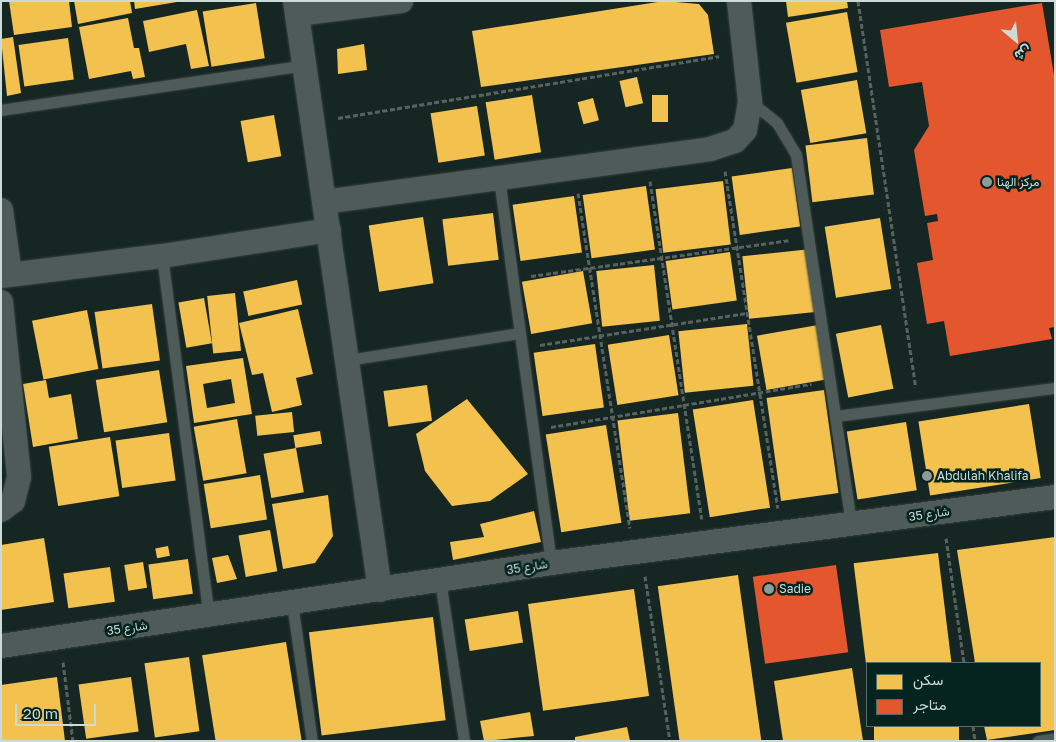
<!DOCTYPE html>
<meta charset="utf-8">
<style>
body{margin:0}
#map{position:relative;width:1056px;height:742px;overflow:hidden;background:#162623;font-family:"Golos Text",Vazirmatn,sans-serif}
div>[style]{position:absolute}
.homes>*{inset:0;background:#f2c14e;transform-origin:0 0}
.shops>*{inset:0;background:#e4572e;transform-origin:0 0}
.path>*{height:3px;margin-top:-1.5px;transform-origin:0;background:repeating-linear-gradient(90deg,#57615e 0 5px,transparent 0 7.5px)}
.roads{filter:drop-shadow(0 0 1px #34403e) drop-shadow(0 0 1px #34403e)}
.service>*{height:11px;margin:-5.5px;padding:0 5.5px;transform-origin:5.5px;border-radius:5.5px;background:#4f5b59}
.minor>*{height:24px;margin:-12px;padding:0 12px;transform-origin:12px;border-radius:12px;background:#4f5b59}
.dots>*{width:14px;height:14px;translate:-50% -50%;box-sizing:border-box;border:2px solid #05231f;border-radius:50%}
span{translate:-50% -50%;white-space:nowrap;text-align:center;line-height:1.15;-webkit-text-stroke:5px #05231f;paint-order:stroke}
.poi-label{font-size:12px;color:#cbdbd8}
.left{translate:0 -50%;text-align:left}
.street-label{font-size:12px;color:#cbdbd8}
.frame{position:absolute;inset:0;border:2px solid #cbdbd8;pointer-events:none}
.legend{position:absolute;left:866px;top:662px;width:175px;height:65px;box-sizing:border-box;background:#05231f;border:1px solid #546d69;margin:0;padding:6px 9px;list-style:none;font-size:15px;color:#cbdbd8}
.legend li{display:flex;align-items:center;gap:10px;height:25px}
.legend b{width:25px;border:1px solid #546d69}
.north{position:absolute;left:991px;top:15px;width:50px;height:50px;-webkit-text-stroke:4px #05231f;paint-order:stroke;rotate:152deg;font-size:14px;font-weight:700;line-height:20px;text-align:center;color:#cbdbd8}
.north::after{content:'';display:block;margin:auto;width:18px;height:22px;background:#cbdbd8;clip-path:polygon(50% 0,100% 100%,50% 72%,0 100%)}
.scale{position:absolute;left:15px;top:704px;width:81px;height:22px;box-sizing:border-box;border:2px solid #cbdbd8;border-top:0;padding-left:6px;font-size:15px;line-height:18px;white-space:nowrap;color:#cbdbd8;-webkit-text-stroke:4px #05231f;paint-order:stroke}
</style>
<div id="map">
<div class="homes">
<i style="clip-path:polygon(9px 1px,69px 1px,72px 27px,14px 35px)"></i>
<i style="clip-path:polygon(74px 1px,130px 1px,132px 13px,78px 24px)"></i>
<i style="clip-path:polygon(134px 1px,177px 1px,177px 2px,135px 9px)"></i>
<i style="clip-path:polygon(664px 1px,699px 4px,708px 15px,714px 54px,481px 87px,472px 31px)"></i>
<i style="clip-path:polygon(786px 1px,847px 1px,848px 8px,788px 17px)"></i>
<i style="left:256px;top:3px;width:56px;height:54px;rotate:81deg"></i>
<i style="clip-path:polygon(197px 10px,209px 66px,191px 69px,186px 44px,149px 52px,143px 21px)"></i>
<i style="left:847px;top:12px;width:61px;height:62px;rotate:80deg"></i>
<i style="clip-path:polygon(128px 18px,134px 48px,139px 48px,145px 77px,133px 79px,131px 71px,89px 79px,79px 27px)"></i>
<i style="clip-path:polygon(13px 37px,21px 93px,7px 96px,1px 39px)"></i>
<i style="left:68px;top:38px;width:42px;height:50px;rotate:82deg"></i>
<i style="clip-path:polygon(364px 44px,367px 70px,338px 74px,337px 49px)"></i>
<i style="left:637px;top:77px;width:27px;height:18px;rotate:77deg"></i>
<i style="left:857px;top:80px;width:54px;height:57px;rotate:80deg"></i>
<i style="left:532px;top:95px;width:58px;height:47px;rotate:81deg"></i>
<i style="left:652px;top:95px;width:16px;height:27px"></i>
<i style="left:593px;top:98px;width:23px;height:16px;rotate:75deg"></i>
<i style="left:477px;top:106px;width:50px;height:47px;rotate:81deg"></i>
<i style="left:274px;top:115px;width:42px;height:34px;rotate:80deg"></i>
<i style="left:867px;top:138px;width:57px;height:62px;rotate:83deg"></i>
<i style="left:792px;top:168px;width:59px;height:61px;rotate:82deg"></i>
<i style="left:723px;top:181px;width:64px;height:68px;rotate:83deg"></i>
<i style="left:646px;top:186px;width:64px;height:64px;rotate:82deg"></i>
<i style="left:574px;top:196px;width:57px;height:62px;rotate:82deg"></i>
<i style="left:493px;top:213px;width:47px;height:51px;rotate:83deg"></i>
<i style="left:423px;top:217px;width:67px;height:55px;rotate:81deg"></i>
<i style="left:880px;top:218px;width:72px;height:56px;rotate:81deg"></i>
<i style="left:811px;top:249px;width:63px;height:69px;rotate:84deg"></i>
<i style="left:730px;top:252px;width:49px;height:65px;rotate:82deg"></i>
<i style="left:654px;top:265px;width:56px;height:58px;rotate:84deg"></i>
<i style="left:583px;top:271px;width:53px;height:62px;rotate:80deg"></i>
<i style="left:297px;top:280px;width:25px;height:55px;rotate:78deg"></i>
<i style="left:235px;top:293px;width:58px;height:28px;rotate:84deg"></i>
<i style="left:204px;top:298px;width:46px;height:26px;rotate:80deg"></i>
<i style="left:152px;top:304px;width:57px;height:58px;rotate:82deg"></i>
<i style="clip-path:polygon(298px 309px,313px 374px,296px 378px,302px 405px,272px 412px,263px 373px,252px 375px,239px 323px)"></i>
<i style="left:87px;top:310px;width:60px;height:56px;rotate:79deg"></i>
<i style="left:747px;top:324px;width:62px;height:69px;rotate:84deg"></i>
<i style="left:818px;top:325px;width:55px;height:62px;rotate:80deg"></i>
<i style="left:881px;top:325px;width:65px;height:46px;rotate:79deg"></i>
<i style="left:669px;top:335px;width:61px;height:62px;rotate:81deg"></i>
<i style="left:595px;top:344px;width:64px;height:62px;rotate:82deg"></i>
<i style="clip-path:polygon(evenodd,243px 358px,252px 414px,194px 423px,186px 366px,243px 358px,231px 379px,235px 403px,207px 408px,203px 384px,231px 379px)"></i>
<i style="left:159px;top:370px;width:53px;height:64px;rotate:81deg"></i>
<i style="clip-path:polygon(46px 380px,49px 398px,71px 394px,78px 439px,33px 447px,23px 384px)"></i>
<i style="left:427px;top:385px;width:36px;height:44px;rotate:82deg"></i>
<i style="left:824px;top:390px;width:104px;height:58px;rotate:82deg"></i>
<i style="clip-path:polygon(467px 399px,528px 474px,490px 501px,452px 506px,425px 471px,416px 434px)"></i>
<i style="left:753px;top:400px;width:109px;height:61px;rotate:81deg"></i>
<i style="left:1029px;top:404px;width:75px;height:112px;rotate:81deg"></i>
<i style="left:292px;top:412px;width:20px;height:37px;rotate:84deg"></i>
<i style="left:678px;top:413px;width:101px;height:61px;rotate:83deg"></i>
<i style="left:237px;top:419px;width:55px;height:44px;rotate:80deg"></i>
<i style="left:906px;top:422px;width:69px;height:60px;rotate:81deg"></i>
<i style="left:606px;top:425px;width:99px;height:61px;rotate:81deg"></i>
<i style="left:320px;top:431px;width:13px;height:27px;rotate:81deg"></i>
<i style="left:169px;top:433px;width:48px;height:54px;rotate:82deg"></i>
<i style="left:110px;top:437px;width:60px;height:62px;rotate:81deg"></i>
<i style="left:296px;top:448px;width:45px;height:33px;rotate:80deg"></i>
<i style="left:260px;top:475px;width:45px;height:57px;rotate:81deg"></i>
<i style="clip-path:polygon(328px 495px,333px 536px,315px 563px,283px 569px,272px 504px)"></i>
<i style="clip-path:polygon(534px 511px,541px 542px,453px 560px,450px 542px,484px 537px,480px 524px)"></i>
<i style="left:270px;top:530px;width:42px;height:32px;rotate:80deg"></i>
<i style="clip-path:polygon(1055px 537px,1055px 730px,987px 740px,984px 726px,1040px 726px,1040px 663px,975px 663px,957px 550px)"></i>
<i style="clip-path:polygon(44px 538px,54px 602px,1px 610px,1px 545px)"></i>
<i style="left:168px;top:546px;width:10px;height:13px;rotate:79deg"></i>
<i style="left:938px;top:553px;width:111px;height:85px;rotate:83deg"></i>
<i style="clip-path:polygon(228px 555px,237px 579px,217px 583px,212px 558px)"></i>
<i style="left:188px;top:559px;width:35px;height:40px;rotate:82deg"></i>
<i style="left:143px;top:562px;width:26px;height:19px;rotate:81deg"></i>
<i style="left:110px;top:567px;width:35px;height:47px;rotate:82deg"></i>
<i style="left:738px;top:575px;width:168px;height:81px;rotate:82deg"></i>
<i style="left:634px;top:589px;width:108px;height:107px;rotate:82deg"></i>
<i style="left:518px;top:611px;width:32px;height:54px;rotate:81deg"></i>
<i style="left:433px;top:617px;width:104px;height:125px;rotate:83deg"></i>
<i style="left:286px;top:642px;width:100px;height:85px;rotate:81deg"></i>
<i style="left:189px;top:657px;width:75px;height:45px;rotate:82deg"></i>
<i style="clip-path:polygon(852px 668px,863px 741px,783px 741px,774px 681px)"></i>
<i style="clip-path:polygon(57px 677px,65px 741px,1px 741px,1px 685px)"></i>
<i style="left:131px;top:677px;width:55px;height:53px;rotate:82deg"></i>
<i style="clip-path:polygon(530px 712px,534px 736px,484px 741px,480px 721px)"></i>
<i style="left:874px;top:726px;width:85px;height:15px"></i>
<i style="clip-path:polygon(627px 727px,630px 741px,575px 741px,575px 737px)"></i>
</div>
<div class="shops">
<i style="clip-path:polygon(1042px 3px,1055px 81px,1055px 327px,1049px 328px,1052px 339px,950px 356px,944px 321px,927px 324px,917px 263px,933px 260px,927px 223px,938px 221px,937px 214px,925px 216px,914px 150px,929px 126px,922px 82px,889px 87px,880px 30px)"></i>
<i style="left:836px;top:565px;width:88px;height:84px;rotate:82deg"></i>
</div>
<div class="path">
<i style="left:858px;top:1px;width:390px;rotate:81.5deg"></i>
<i style="left:338px;top:118px;width:386px;rotate:-9.2deg"></i>
<i style="left:725px;top:171px;width:341px;rotate:81.1deg"></i>
<i style="left:650px;top:181px;width:342px;rotate:81.3deg"></i>
<i style="left:578px;top:193px;width:339px;rotate:81.2deg"></i>
<i style="left:531px;top:276px;width:260px;rotate:-7.9deg"></i>
<i style="left:540px;top:345px;width:209px;rotate:-8.8deg"></i>
<i style="left:551px;top:427px;width:264px;rotate:-9.4deg"></i>
<i style="left:946px;top:538px;width:126px;rotate:81.8deg"></i>
<i style="left:645px;top:576px;width:167px;rotate:81.4deg"></i>
<i style="left:63px;top:662px;width:80px;rotate:82.8deg"></i>
<i style="left:973px;top:726px;width:15px;rotate:82deg"></i>
</div>
<div class="roads">
<div class="service">
<i style="left:750px;top:101px;width:35px;rotate:39deg"></i>
<i style="left:777px;top:123px;width:37px;rotate:59deg"></i>
<i style="left:796px;top:155px;width:373px;rotate:81.5deg"></i>
<i style="left:1px;top:110px;width:307px;rotate:-8.4deg"></i>
<i style="left:499px;top:178px;width:388px;rotate:82.3deg"></i>
<i style="left:162px;top:256px;width:364px;rotate:82.6deg"></i>
<i style="left:347px;top:360px;width:175px;rotate:-8.9deg"></i>
<i style="left:835px;top:416px;width:222px;rotate:-7.3deg"></i>
<i style="left:440px;top:580px;width:163px;rotate:81.5deg"></i>
<i style="left:292px;top:603px;width:139px;rotate:81.8deg"></i>
<i style="left:1038px;top:741px;width:17px;rotate:-10deg"></i>
</div>
<div class="minor">
<i style="left:295px;top:1px;width:595px;rotate:81.79deg"></i>
<i style="left:297px;top:14px;width:105px;rotate:-7.1deg"></i>
<i style="left:324px;top:202px;width:390px;rotate:-7.8deg"></i>
<i style="left:710px;top:149px;width:26px;rotate:-18deg"></i>
<i style="left:735px;top:141px;width:15px;rotate:-48deg"></i>
<i style="left:745px;top:130px;width:29px;rotate:-80deg"></i>
<i style="left:750px;top:101px;width:101px;rotate:-96.3deg"></i>
<i style="left:1px;top:210px;width:65px;rotate:82deg"></i>
<i style="left:1px;top:276px;width:162px;rotate:-7.1deg"></i>
<i style="left:162px;top:256px;width:169px;rotate:-8.8deg"></i>
<i style="left:1px;top:302px;width:176px;rotate:84.1deg"></i>
<i style="left:19px;top:477px;width:25px;rotate:104deg"></i>
<i style="left:13px;top:501px;width:15px;rotate:143deg"></i>
<i style="left:1px;top:646px;width:556px;rotate:-8.58deg"></i>
<i style="left:551px;top:563px;width:508px;rotate:-7.46deg"></i>
</div>
</div>
<div class="dots">
<i style="left:987px;top:182px;background:#8c9c99"></i>
<i style="left:927px;top:476px;background:#8c9c99"></i>
<i style="left:769px;top:589px;background:#8c9c99"></i>
</div>
<div class="poi-label">
<span class="left" style="left:997px;top:182px">مركز الهنا</span>
<span class="left" style="left:937px;top:476px">Abdulah Khalifa</span>
<span class="left" style="left:779px;top:589px">Sadie</span>
</div>
<div class="street-label">
<span style="left:929px;top:514px;rotate:-8deg">شارع 35</span>
<span style="left:527px;top:567px;rotate:-9deg">شارع 35</span>
<span style="left:127px;top:628px;rotate:-8deg">شارع 35</span>
</div>
<div class="frame"></div>
<ul class="legend">
<li><b style="height:14px;background:#f2c14e"></b>سكن</li>
<li><b style="height:14px;background:#e4572e"></b>متاجر</li>
</ul>
<div class="north">ش</div>
<div class="scale">20 m</div>
</div>
